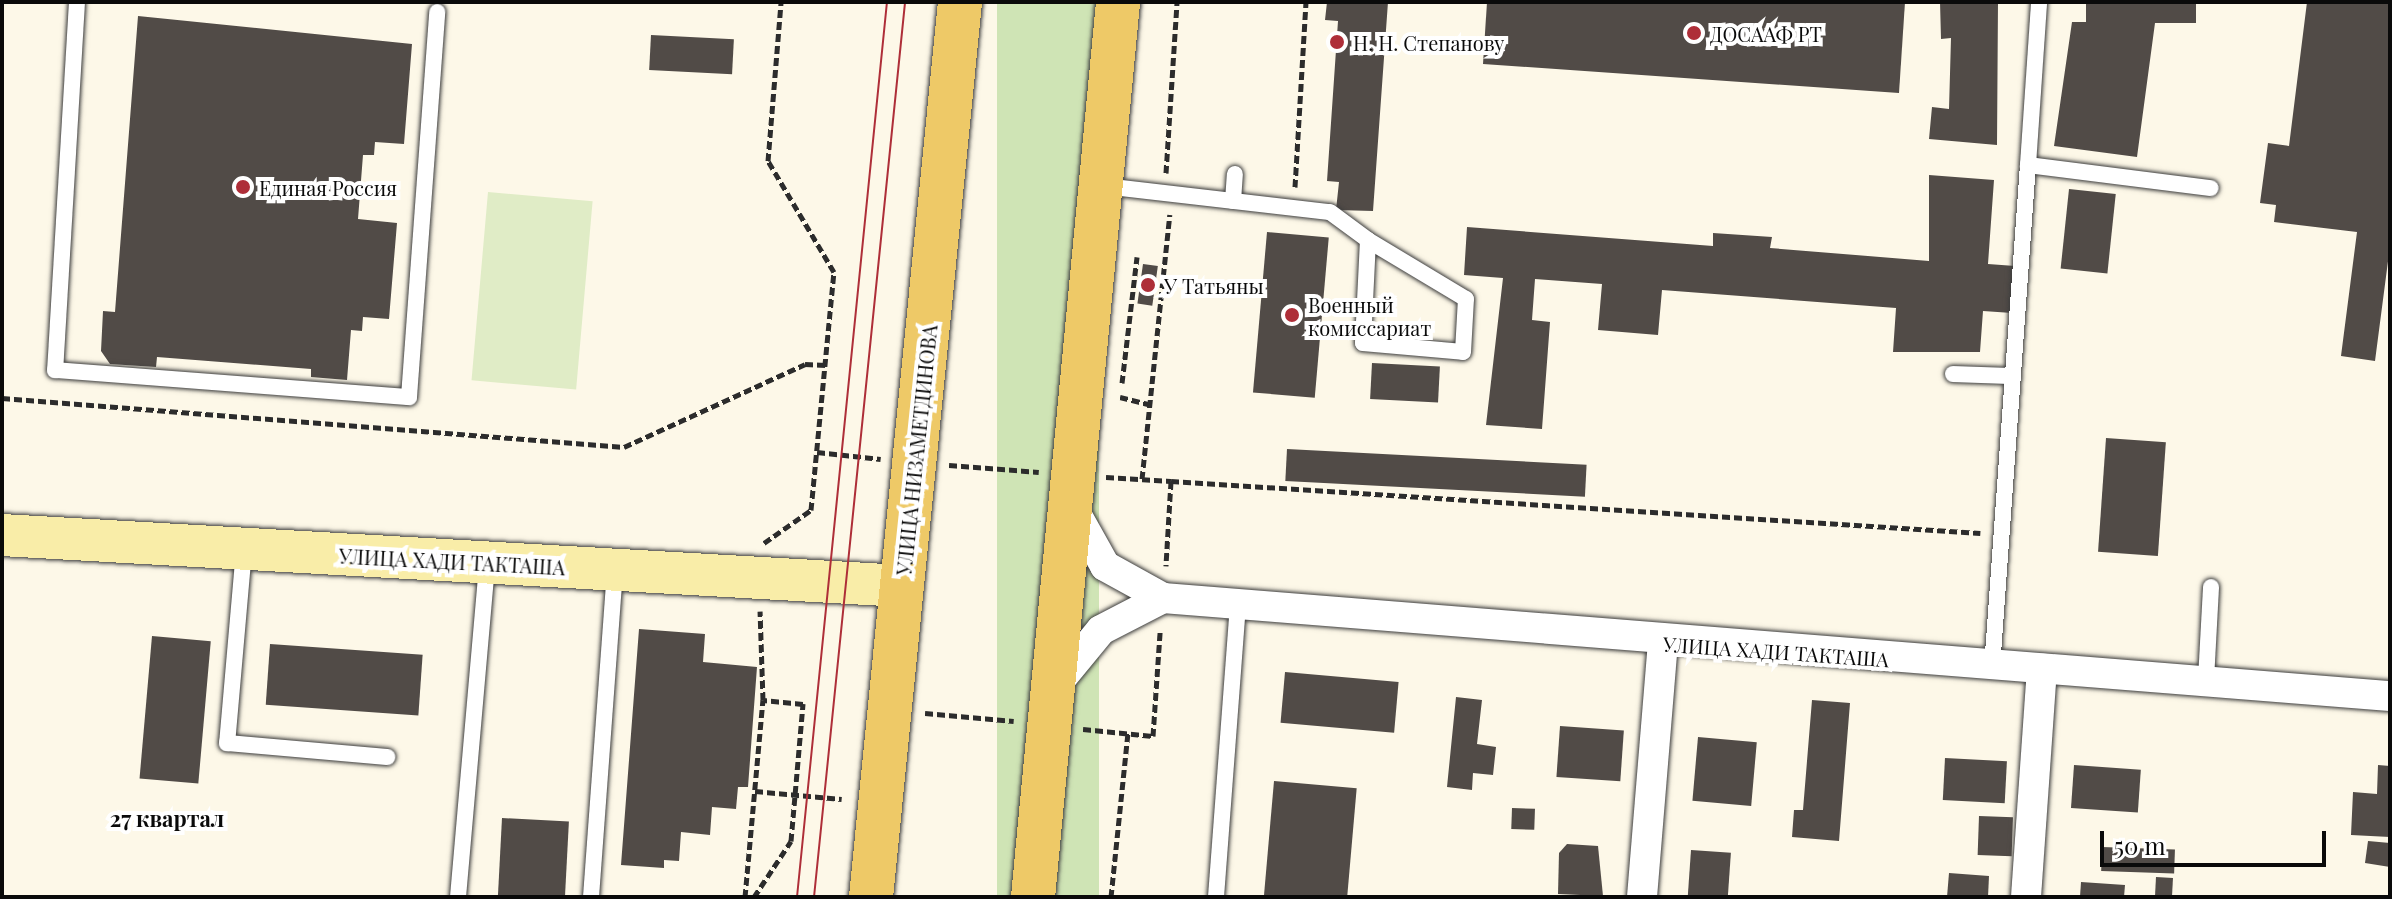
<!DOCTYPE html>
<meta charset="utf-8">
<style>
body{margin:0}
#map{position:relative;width:2392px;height:899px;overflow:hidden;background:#fdf8e8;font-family:"Playfair Display",serif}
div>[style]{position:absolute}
.green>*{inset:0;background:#cfe4b5;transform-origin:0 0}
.pitch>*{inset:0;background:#e0ecc6;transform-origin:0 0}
.building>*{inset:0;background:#514b47;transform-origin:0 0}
.path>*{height:5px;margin-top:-2.5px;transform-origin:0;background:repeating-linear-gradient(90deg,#2c2c2c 0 8px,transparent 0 12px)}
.roads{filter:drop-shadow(0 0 2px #3d3d3d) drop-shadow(0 0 2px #3d3d3d)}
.lane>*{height:16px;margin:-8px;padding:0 8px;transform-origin:8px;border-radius:8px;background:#fff}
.street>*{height:30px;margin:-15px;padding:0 15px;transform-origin:15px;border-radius:15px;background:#fff}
.secondary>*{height:42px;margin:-21px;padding:0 21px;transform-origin:21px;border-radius:21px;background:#f9eda8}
.primary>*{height:44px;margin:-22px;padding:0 22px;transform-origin:22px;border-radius:22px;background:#eec967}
.tram>*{height:2px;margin:-1px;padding:0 1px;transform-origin:1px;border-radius:1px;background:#ae2e38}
.dots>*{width:22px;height:22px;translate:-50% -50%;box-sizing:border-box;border:4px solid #fff;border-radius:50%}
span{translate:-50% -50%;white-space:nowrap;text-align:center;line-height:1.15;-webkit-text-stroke:8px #fff;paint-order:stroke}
.poi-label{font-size:20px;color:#0a0a0a}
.left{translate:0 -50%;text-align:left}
.street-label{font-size:20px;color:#0a0a0a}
.neighbourhood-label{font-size:22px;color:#0a0a0a;font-weight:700}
.frame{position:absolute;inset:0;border:4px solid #0a0a0a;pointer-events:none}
.scale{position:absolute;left:2100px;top:831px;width:226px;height:36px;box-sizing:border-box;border:4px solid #0a0a0a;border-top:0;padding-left:10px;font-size:24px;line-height:28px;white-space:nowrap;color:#0a0a0a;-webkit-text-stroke:6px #fff;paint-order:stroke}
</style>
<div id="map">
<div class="green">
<i style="left:997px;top:2px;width:102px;height:900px"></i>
</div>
<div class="pitch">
<i style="left:488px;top:192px;width:105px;height:189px;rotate:5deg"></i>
</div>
<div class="building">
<i style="clip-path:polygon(1327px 2px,1388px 2px,1373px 211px,1336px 210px,1339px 182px,1327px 181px,1338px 21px,1325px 20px)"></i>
<i style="clip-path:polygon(1487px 2px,1905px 2px,1899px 93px,1483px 64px)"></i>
<i style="clip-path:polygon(1940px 2px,1998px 2px,1997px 145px,1929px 139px,1932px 107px,1949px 109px,1951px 38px,1941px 39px)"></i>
<i style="clip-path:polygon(2086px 2px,2196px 2px,2196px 23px,2155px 23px,2137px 157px,2054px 146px,2072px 22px,2086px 22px)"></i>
<i style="clip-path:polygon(2307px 2px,2390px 2px,2390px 246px,2375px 361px,2341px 356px,2357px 232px,2274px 222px,2276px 205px,2260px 203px,2268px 143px,2289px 146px)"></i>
<i style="clip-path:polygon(138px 16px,412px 44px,404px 144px,375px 142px,374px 155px,363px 155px,358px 219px,397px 223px,389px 319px,363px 317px,362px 331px,351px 330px,347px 380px,311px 377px,311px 369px,157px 357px,156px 367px,110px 364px,101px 351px,103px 311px,115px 312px)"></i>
<i style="left:651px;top:35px;width:83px;height:35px;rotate:3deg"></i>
<i style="clip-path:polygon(1929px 175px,1994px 180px,1988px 264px,2015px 266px,2012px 313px,1983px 311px,1980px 352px,1893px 352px,1896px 308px,1662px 290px,1658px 335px,1598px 330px,1602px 284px,1535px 279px,1532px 320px,1550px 322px,1542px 429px,1486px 425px,1503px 278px,1464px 275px,1467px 227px,1713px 246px,1713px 233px,1772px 237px,1770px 248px,1929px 261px)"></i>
<i style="left:2069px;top:189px;width:47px;height:80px;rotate:6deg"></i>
<i style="left:1267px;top:232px;width:62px;height:161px;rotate:5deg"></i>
<i style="left:1143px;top:264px;width:15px;height:40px;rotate:8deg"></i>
<i style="left:1372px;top:363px;width:68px;height:36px;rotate:3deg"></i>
<i style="left:2106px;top:438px;width:60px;height:114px;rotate:4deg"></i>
<i style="left:1287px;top:449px;width:300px;height:32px;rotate:3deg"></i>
<i style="clip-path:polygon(639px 629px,705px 634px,703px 662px,757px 667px,748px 787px,738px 787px,736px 809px,712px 807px,710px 835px,681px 832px,679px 861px,664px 860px,664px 868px,621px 865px)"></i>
<i style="left:152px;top:636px;width:59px;height:143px;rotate:5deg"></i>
<i style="left:270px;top:644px;width:153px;height:61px;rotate:4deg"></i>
<i style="left:1285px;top:672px;width:114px;height:51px;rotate:5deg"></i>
<i style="clip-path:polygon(1456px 697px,1482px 700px,1477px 744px,1496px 747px,1493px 775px,1473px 773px,1472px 790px,1447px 787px)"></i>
<i style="clip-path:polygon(1812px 700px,1850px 703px,1839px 841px,1792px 837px,1794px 810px,1803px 810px)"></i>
<i style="left:1560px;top:726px;width:64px;height:51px;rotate:4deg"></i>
<i style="left:1698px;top:737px;width:59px;height:64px;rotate:5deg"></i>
<i style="left:1945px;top:758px;width:62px;height:42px;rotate:3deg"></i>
<i style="left:2074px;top:765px;width:67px;height:43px;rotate:4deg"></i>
<i style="clip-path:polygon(2378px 765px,2390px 766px,2390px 837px,2351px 835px,2353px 792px,2377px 794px)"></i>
<i style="left:1274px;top:781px;width:83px;height:117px;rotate:5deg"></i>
<i style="left:1512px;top:808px;width:23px;height:21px;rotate:2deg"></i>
<i style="left:1979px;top:816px;width:34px;height:39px;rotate:2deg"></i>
<i style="left:502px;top:818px;width:67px;height:79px;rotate:3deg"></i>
<i style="clip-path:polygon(2368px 841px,2390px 843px,2390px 867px,2365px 863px)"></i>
<i style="clip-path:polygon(1567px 844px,1598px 846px,1603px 896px,1558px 894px,1559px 853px)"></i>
<i style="left:2102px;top:847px;width:73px;height:24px;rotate:2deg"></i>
<i style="left:1691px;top:850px;width:40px;height:47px;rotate:4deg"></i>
<i style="clip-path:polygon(1949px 873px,1989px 876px,1988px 897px,1947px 897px)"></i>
<i style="left:2156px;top:877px;width:17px;height:20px;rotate:3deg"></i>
<i style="clip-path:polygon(2081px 882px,2125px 885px,2124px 897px,2080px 897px)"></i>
</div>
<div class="path">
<i style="left:1166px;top:173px;width:171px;rotate:-86.3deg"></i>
<i style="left:1295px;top:187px;width:185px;rotate:-86.6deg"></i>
<i style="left:1122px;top:383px;width:127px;rotate:-83.2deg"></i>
<i style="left:1120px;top:397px;width:32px;rotate:14deg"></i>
<i style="left:2px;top:398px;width:624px;rotate:4.5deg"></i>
<i style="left:624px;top:447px;width:199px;rotate:-24.6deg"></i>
<i style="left:805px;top:364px;width:21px;rotate:3deg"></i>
<i style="left:817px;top:452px;width:64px;rotate:6.2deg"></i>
<i style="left:949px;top:465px;width:90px;rotate:4.4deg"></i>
<i style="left:1106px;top:477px;width:65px;rotate:3.5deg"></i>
<i style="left:1171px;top:481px;width:85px;rotate:93.4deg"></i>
<i style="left:1142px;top:479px;width:266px;rotate:-84deg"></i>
<i style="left:1171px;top:481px;width:811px;rotate:3.68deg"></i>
<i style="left:764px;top:543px;width:57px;rotate:-35.1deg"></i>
<i style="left:811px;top:510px;width:239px;rotate:-84.5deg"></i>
<i style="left:834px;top:272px;width:129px;rotate:-120.7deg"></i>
<i style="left:768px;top:161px;width:160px;rotate:-85.3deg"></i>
<i style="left:925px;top:713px;width:89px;rotate:5.1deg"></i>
<i style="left:1083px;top:729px;width:70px;rotate:5.7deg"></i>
<i style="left:1153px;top:736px;width:104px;rotate:-86.1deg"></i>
<i style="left:755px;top:791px;width:87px;rotate:5.3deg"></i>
<i style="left:745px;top:897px;width:198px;rotate:-84.8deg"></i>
<i style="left:763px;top:700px;width:89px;rotate:-91.9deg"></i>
<i style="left:754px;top:897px;width:67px;rotate:-56.5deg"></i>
<i style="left:791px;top:841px;width:138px;rotate:-85deg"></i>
<i style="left:803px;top:704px;width:40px;rotate:-174.3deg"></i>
<i style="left:1111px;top:897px;width:165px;rotate:-84.1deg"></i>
</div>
<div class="roads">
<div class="lane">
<i style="left:77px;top:2px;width:369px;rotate:93.4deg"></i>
<i style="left:55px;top:370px;width:355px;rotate:4.4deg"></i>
<i style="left:409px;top:397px;width:386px;rotate:-85.8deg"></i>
<i style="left:2028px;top:165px;width:163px;rotate:-86.1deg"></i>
<i style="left:1104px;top:186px;width:227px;rotate:6.6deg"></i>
<i style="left:1330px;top:212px;width:47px;rotate:36.4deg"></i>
<i style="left:1368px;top:240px;width:103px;rotate:92.8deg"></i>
<i style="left:1363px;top:343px;width:100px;rotate:5.1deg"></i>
<i style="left:1463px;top:352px;width:53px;rotate:-86.8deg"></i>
<i style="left:1466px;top:299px;width:114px;rotate:-149deg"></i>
<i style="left:1233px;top:201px;width:27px;rotate:-86deg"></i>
<i style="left:1953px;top:374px;width:56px;rotate:2deg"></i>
<i style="left:244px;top:550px;width:194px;rotate:95deg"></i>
<i style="left:227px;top:743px;width:161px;rotate:5deg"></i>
<i style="left:1992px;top:668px;width:504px;rotate:-85.91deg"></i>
<i style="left:2028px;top:165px;width:184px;rotate:7.2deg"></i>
<i style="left:2206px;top:680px;width:93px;rotate:-86.9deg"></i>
<i style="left:458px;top:897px;width:334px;rotate:-85deg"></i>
<i style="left:591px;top:897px;width:327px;rotate:-85.8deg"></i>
<i style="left:1216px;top:897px;width:295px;rotate:-85.7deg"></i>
</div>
<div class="street">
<i style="left:1070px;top:503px;width:72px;rotate:60.9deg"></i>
<i style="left:1105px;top:566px;width:66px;rotate:28.9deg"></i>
<i style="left:1163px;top:598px;width:1231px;rotate:4.57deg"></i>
<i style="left:1055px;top:686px;width:72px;rotate:-50.6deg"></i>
<i style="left:1101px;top:630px;width:70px;rotate:-27.3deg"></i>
<i style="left:1642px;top:897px;width:256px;rotate:-85.3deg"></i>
<i style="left:2026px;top:897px;width:229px;rotate:-86deg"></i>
</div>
<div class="secondary">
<i style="left:2px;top:535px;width:902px;rotate:3.24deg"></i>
</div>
<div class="primary">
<i style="left:871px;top:897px;width:899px;rotate:-84.32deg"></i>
<i style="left:1033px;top:897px;width:899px;rotate:-84.57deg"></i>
</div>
</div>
<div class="tram">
<i style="left:797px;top:897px;width:900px;rotate:-84.26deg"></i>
<i style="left:814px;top:897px;width:900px;rotate:-84.19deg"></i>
</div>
<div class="dots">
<i style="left:1694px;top:33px;background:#ae2e38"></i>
<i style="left:1337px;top:42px;background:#ae2e38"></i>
<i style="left:243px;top:187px;background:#ae2e38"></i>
<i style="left:1148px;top:285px;background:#ae2e38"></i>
<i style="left:1292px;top:315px;background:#ae2e38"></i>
</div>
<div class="poi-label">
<span class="left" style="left:1710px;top:33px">ДОСААФ РТ</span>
<span class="left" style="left:1353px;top:42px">Н. Н. Степанову</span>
<span class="left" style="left:259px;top:187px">Единая Россия</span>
<span class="left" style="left:1164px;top:285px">У Татьяны</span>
<span class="left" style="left:1308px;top:316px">Военный<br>комиссариат</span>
</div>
<div class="street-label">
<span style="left:916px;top:450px;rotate:-84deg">УЛИЦА НИЗАМЕТДИНОВА</span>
<span style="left:452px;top:561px;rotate:3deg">УЛИЦА ХАДИ ТАКТАША</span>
<span style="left:1776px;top:651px;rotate:4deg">УЛИЦА ХАДИ ТАКТАША</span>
</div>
<div class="neighbourhood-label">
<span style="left:167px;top:819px">27 квартал</span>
</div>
<div class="frame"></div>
<div class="scale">50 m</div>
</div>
